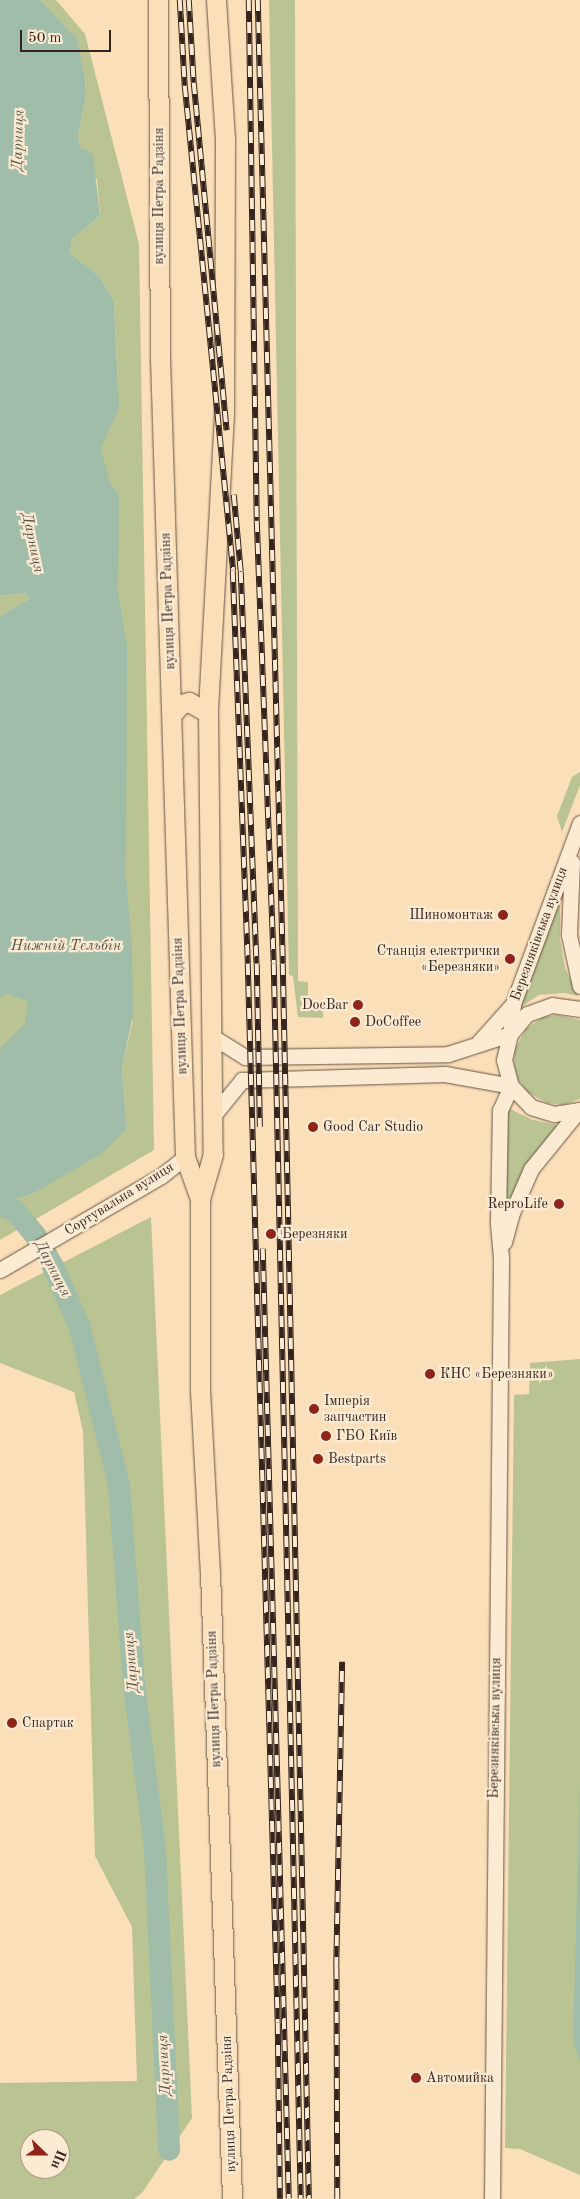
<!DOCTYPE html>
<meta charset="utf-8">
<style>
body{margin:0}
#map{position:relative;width:580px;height:2199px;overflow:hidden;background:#fbdfb9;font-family:"Old Standard TT",serif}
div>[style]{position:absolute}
.green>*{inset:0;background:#bac392}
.water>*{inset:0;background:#a0bda9}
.river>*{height:22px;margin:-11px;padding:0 11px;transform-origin:11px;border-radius:11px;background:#a0bda9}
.roads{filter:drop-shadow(0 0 1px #665344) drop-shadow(0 0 1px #665344)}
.tertiary>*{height:15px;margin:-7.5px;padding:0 7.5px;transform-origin:7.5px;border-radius:7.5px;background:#fcead2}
.primary>*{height:19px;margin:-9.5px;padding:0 9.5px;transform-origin:9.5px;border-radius:9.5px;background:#fbdfb9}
.rail>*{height:5.5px;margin-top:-2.75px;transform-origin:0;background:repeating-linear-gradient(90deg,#fcead2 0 11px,#34241d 0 22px);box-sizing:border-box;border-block:1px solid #34241d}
.dots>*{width:14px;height:14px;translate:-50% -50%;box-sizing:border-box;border:2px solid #fcead2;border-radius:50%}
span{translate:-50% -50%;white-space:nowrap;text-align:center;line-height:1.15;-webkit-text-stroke:4.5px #fcead2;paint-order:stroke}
.street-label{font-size:14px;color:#34241d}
.poi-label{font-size:14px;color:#34241d}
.right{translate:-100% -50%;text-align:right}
.left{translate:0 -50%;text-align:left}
.water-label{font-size:15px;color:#545247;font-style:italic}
.north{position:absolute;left:20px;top:2129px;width:50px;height:50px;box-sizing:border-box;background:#fcead2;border:1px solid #ac9b8a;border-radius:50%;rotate:112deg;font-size:14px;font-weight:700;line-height:20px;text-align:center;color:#34241d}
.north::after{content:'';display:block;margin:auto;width:18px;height:22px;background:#8f2418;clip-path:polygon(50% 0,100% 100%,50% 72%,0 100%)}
.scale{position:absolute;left:20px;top:30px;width:91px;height:22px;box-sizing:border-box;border:2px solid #34241d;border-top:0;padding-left:6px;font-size:15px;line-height:18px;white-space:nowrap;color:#34241d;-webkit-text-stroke:4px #fcead2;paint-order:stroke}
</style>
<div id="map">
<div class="green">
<i style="clip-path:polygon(40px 0,56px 0,85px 34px,139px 244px,154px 1150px,0 1240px,0 1204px,32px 1194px,127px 1128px,122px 1068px,133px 1019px,0 1181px,0 998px,27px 979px,95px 415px,118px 385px,114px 301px,100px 277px,70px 253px,72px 239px,100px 216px,97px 180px,80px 147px,78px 136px,86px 96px,85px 77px,77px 40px)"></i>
<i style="clip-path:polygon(269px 0,295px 0,298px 981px,308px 982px,308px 1004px,323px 1004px,323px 1018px,298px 1017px,293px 976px,289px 975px)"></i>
<i style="clip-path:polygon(26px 593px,29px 599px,0 616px,0 596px)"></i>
<i style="clip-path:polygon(580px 772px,580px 785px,562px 832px,557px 816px,572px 777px)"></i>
<i style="clip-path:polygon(560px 897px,560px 939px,565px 968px,578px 996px,564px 993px,539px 995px,519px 1008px)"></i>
<i style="clip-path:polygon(557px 1015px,580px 1020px,580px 1099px,563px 1105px,547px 1103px,527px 1092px,518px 1079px,514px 1064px,515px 1049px,526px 1029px,543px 1017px)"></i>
<i style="clip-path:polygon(510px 1109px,533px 1120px,558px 1125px,505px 1216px,507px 1111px)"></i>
<i style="clip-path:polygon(evenodd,151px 1217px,192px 2118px,142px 2193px,134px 2199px,0 2199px,0 2083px,137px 2081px,132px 1927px,95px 1856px,83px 1431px,74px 1392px,0 1363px,0 1295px,151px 1217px,30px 2139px,60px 2139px,60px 2169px,30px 2169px,30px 2139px)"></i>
<i style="clip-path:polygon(580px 1359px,580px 2175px,520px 2149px,505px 2148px,514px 1395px,529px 1394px,530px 1363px)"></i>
</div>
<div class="water">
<i style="clip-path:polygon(0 0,40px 0,77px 39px,85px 77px,86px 96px,78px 136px,80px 147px,93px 154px,100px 216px,72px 239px,70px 253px,100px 277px,114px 301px,119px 408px,101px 448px,110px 483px,119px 495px,118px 593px,127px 645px,126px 877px,132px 946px,133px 1015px,122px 1068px,127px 1128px,101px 1154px,32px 1194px,0 1204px,0 1049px,25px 1024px,28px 1001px,7px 994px,0 998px,0 616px,29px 599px,26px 593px,0 596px)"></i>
<i style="clip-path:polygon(580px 1778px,580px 2062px,573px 2041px)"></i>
</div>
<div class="river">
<i style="left:0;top:1205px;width:16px;rotate:22deg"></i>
<i style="left:15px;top:1211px;width:31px;rotate:50deg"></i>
<i style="left:35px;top:1235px;width:38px;rotate:60deg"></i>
<i style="left:54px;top:1268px;width:65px;rotate:66.6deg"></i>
<i style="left:80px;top:1328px;width:162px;rotate:76deg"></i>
<i style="left:119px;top:1485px;width:201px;rotate:85.7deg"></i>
<i style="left:134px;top:1685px;width:166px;rotate:82.7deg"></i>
<i style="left:155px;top:1850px;width:300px;rotate:87.3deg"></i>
</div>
<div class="roads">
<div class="tertiary">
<i style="left:572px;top:862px;width:73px;rotate:92.4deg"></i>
<i style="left:569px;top:935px;width:52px;rotate:77.8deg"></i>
<i style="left:580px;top:1009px;width:28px;rotate:-172deg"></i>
<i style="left:552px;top:1005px;width:27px;rotate:160deg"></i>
<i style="left:527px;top:1014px;width:26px;rotate:130deg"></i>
<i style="left:510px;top:1034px;width:27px;rotate:103deg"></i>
<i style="left:504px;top:1060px;width:27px;rotate:75deg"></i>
<i style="left:511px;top:1086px;width:29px;rotate:46deg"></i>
<i style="left:531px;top:1107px;width:24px;rotate:17deg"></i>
<i style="left:554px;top:1114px;width:26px;rotate:-9deg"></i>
<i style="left:510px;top:1034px;width:30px;rotate:-84deg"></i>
<i style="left:513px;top:1004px;width:193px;rotate:-69.7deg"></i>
<i style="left:213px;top:1037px;width:38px;rotate:32deg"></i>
<i style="left:245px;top:1057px;width:203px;rotate:-0.8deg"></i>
<i style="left:448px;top:1054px;width:65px;rotate:-17.9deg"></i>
<i style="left:479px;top:1042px;width:50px;rotate:-48.3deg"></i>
<i style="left:212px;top:1117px;width:48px;rotate:-51deg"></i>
<i style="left:242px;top:1080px;width:203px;rotate:-1.7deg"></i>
<i style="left:445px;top:1074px;width:67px;rotate:10.3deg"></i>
<i style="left:504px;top:1242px;width:28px;rotate:-75deg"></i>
<i style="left:511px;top:1215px;width:50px;rotate:-66.5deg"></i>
<i style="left:531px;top:1169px;width:76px;rotate:-50.9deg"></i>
<i style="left:0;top:1270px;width:186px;rotate:-30.3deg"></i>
<i style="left:161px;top:1176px;width:31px;rotate:-38deg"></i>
<i style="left:492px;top:2199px;width:941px;rotate:-89.45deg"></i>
<i style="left:501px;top:1258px;width:37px;rotate:-95deg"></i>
<i style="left:498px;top:1221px;width:111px;rotate:-89deg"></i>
<i style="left:500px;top:1110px;width:26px;rotate:-65deg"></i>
</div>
<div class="primary">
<i style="left:158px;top:0;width:358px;rotate:89.7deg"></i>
<i style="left:160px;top:358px;width:799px;rotate:88.21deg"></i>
<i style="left:185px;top:1157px;width:45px;rotate:70.3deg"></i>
<i style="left:216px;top:0;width:138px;rotate:86.3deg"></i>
<i style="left:225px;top:138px;width:276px;rotate:90.2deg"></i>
<i style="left:224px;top:414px;width:299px;rotate:93.1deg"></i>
<i style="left:208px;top:713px;width:441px;rotate:89.4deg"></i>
<i style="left:213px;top:1154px;width:47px;rotate:106.1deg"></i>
<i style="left:200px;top:1199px;width:191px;rotate:90deg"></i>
<i style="left:200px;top:1390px;width:182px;rotate:86.9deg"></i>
<i style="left:210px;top:1572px;width:627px;rotate:87.99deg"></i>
<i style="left:173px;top:713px;width:12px;rotate:-48deg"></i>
<i style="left:181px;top:704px;width:8px;rotate:-14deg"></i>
<i style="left:189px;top:702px;width:22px;rotate:30deg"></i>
</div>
</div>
<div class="rail">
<i style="left:180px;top:0;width:86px;rotate:86.7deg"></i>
<i style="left:185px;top:86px;width:487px;rotate:84.3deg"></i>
<i style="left:233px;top:571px;width:393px;rotate:87.8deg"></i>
<i style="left:248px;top:964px;width:1059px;rotate:88.38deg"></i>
<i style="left:278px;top:2023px;width:176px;rotate:89.3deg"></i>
<i style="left:189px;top:0;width:83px;rotate:86.6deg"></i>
<i style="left:194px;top:83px;width:349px;rotate:84.6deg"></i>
<i style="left:249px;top:0;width:521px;rotate:89.12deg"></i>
<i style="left:257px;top:521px;width:443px;rotate:87.8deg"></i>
<i style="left:274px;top:964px;width:1235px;rotate:88.75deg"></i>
<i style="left:258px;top:0;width:964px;rotate:88.51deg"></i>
<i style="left:283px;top:964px;width:1235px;rotate:88.79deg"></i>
<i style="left:234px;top:495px;width:77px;rotate:84.8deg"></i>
<i style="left:241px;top:572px;width:392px;rotate:87.7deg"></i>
<i style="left:257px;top:964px;width:163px;rotate:88.9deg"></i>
<i style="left:263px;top:1249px;width:950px;rotate:88.43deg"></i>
<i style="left:337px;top:2199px;width:231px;rotate:-90.2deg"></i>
<i style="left:336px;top:1968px;width:306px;rotate:-88.9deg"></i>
</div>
<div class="dots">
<i style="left:503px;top:915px;background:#8f2418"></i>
<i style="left:510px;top:959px;background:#8f2418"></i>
<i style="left:358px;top:1005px;background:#8f2418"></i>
<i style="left:355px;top:1022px;background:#8f2418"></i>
<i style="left:313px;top:1127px;background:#8f2418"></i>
<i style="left:559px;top:1204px;background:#8f2418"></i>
<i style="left:271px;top:1234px;background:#8f2418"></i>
<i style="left:430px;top:1374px;background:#8f2418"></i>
<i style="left:314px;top:1409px;background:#8f2418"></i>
<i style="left:326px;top:1436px;background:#8f2418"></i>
<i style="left:318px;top:1459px;background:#8f2418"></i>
<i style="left:12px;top:1723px;background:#8f2418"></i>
<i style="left:416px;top:2078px;background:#8f2418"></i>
</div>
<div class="street-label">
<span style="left:159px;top:196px;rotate:-90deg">вулиця Петра Радзіня</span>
<span style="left:168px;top:601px;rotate:-92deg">вулиця Петра Радзіня</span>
<span style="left:539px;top:934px;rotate:-70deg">Березняківська вулиця</span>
<span style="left:180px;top:1006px;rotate:-92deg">вулиця Петра Радзіня</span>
<span style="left:119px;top:1199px;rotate:-32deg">Сортувальна вулиця</span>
<span style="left:214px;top:1699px;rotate:-92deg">вулиця Петра Радзіня</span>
<span style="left:495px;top:1728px;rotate:-89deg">Березняківська вулиця</span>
<span style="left:229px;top:2104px;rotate:-92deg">вулиця Петра Радзіня</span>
</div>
<div class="poi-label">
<span class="right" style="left:493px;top:915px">Шиномонтаж</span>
<span class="right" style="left:500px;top:959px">Станція електрички<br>«Березняки»</span>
<span class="right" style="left:348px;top:1005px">DocBar</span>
<span class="left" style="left:365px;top:1022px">DoCoffee</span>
<span class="left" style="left:323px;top:1127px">Good Car Studio</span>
<span class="right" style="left:548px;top:1204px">ReproLife</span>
<span class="left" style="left:282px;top:1234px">Березняки</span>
<span class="left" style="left:440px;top:1374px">КНС «Березняки»</span>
<span class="left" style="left:324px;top:1409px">Імперія<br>запчастин</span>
<span class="left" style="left:336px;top:1436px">ГБО Київ</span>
<span class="left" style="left:328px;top:1459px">Bestparts</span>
<span class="left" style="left:22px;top:1723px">Спартак</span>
<span class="left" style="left:426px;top:2078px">Автомийка</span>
</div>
<div class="water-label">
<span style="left:19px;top:140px;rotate:-88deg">Дарниця</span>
<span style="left:32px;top:543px;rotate:78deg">Дарниця</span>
<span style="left:66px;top:947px">Нижній Тельбін</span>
<span style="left:52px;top:1269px;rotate:63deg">Дарниця</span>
<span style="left:132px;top:1662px;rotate:-95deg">Дарниця</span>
<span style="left:165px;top:2065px;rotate:-93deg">Дарниця</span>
</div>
<div class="north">Пн</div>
<div class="scale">50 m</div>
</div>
